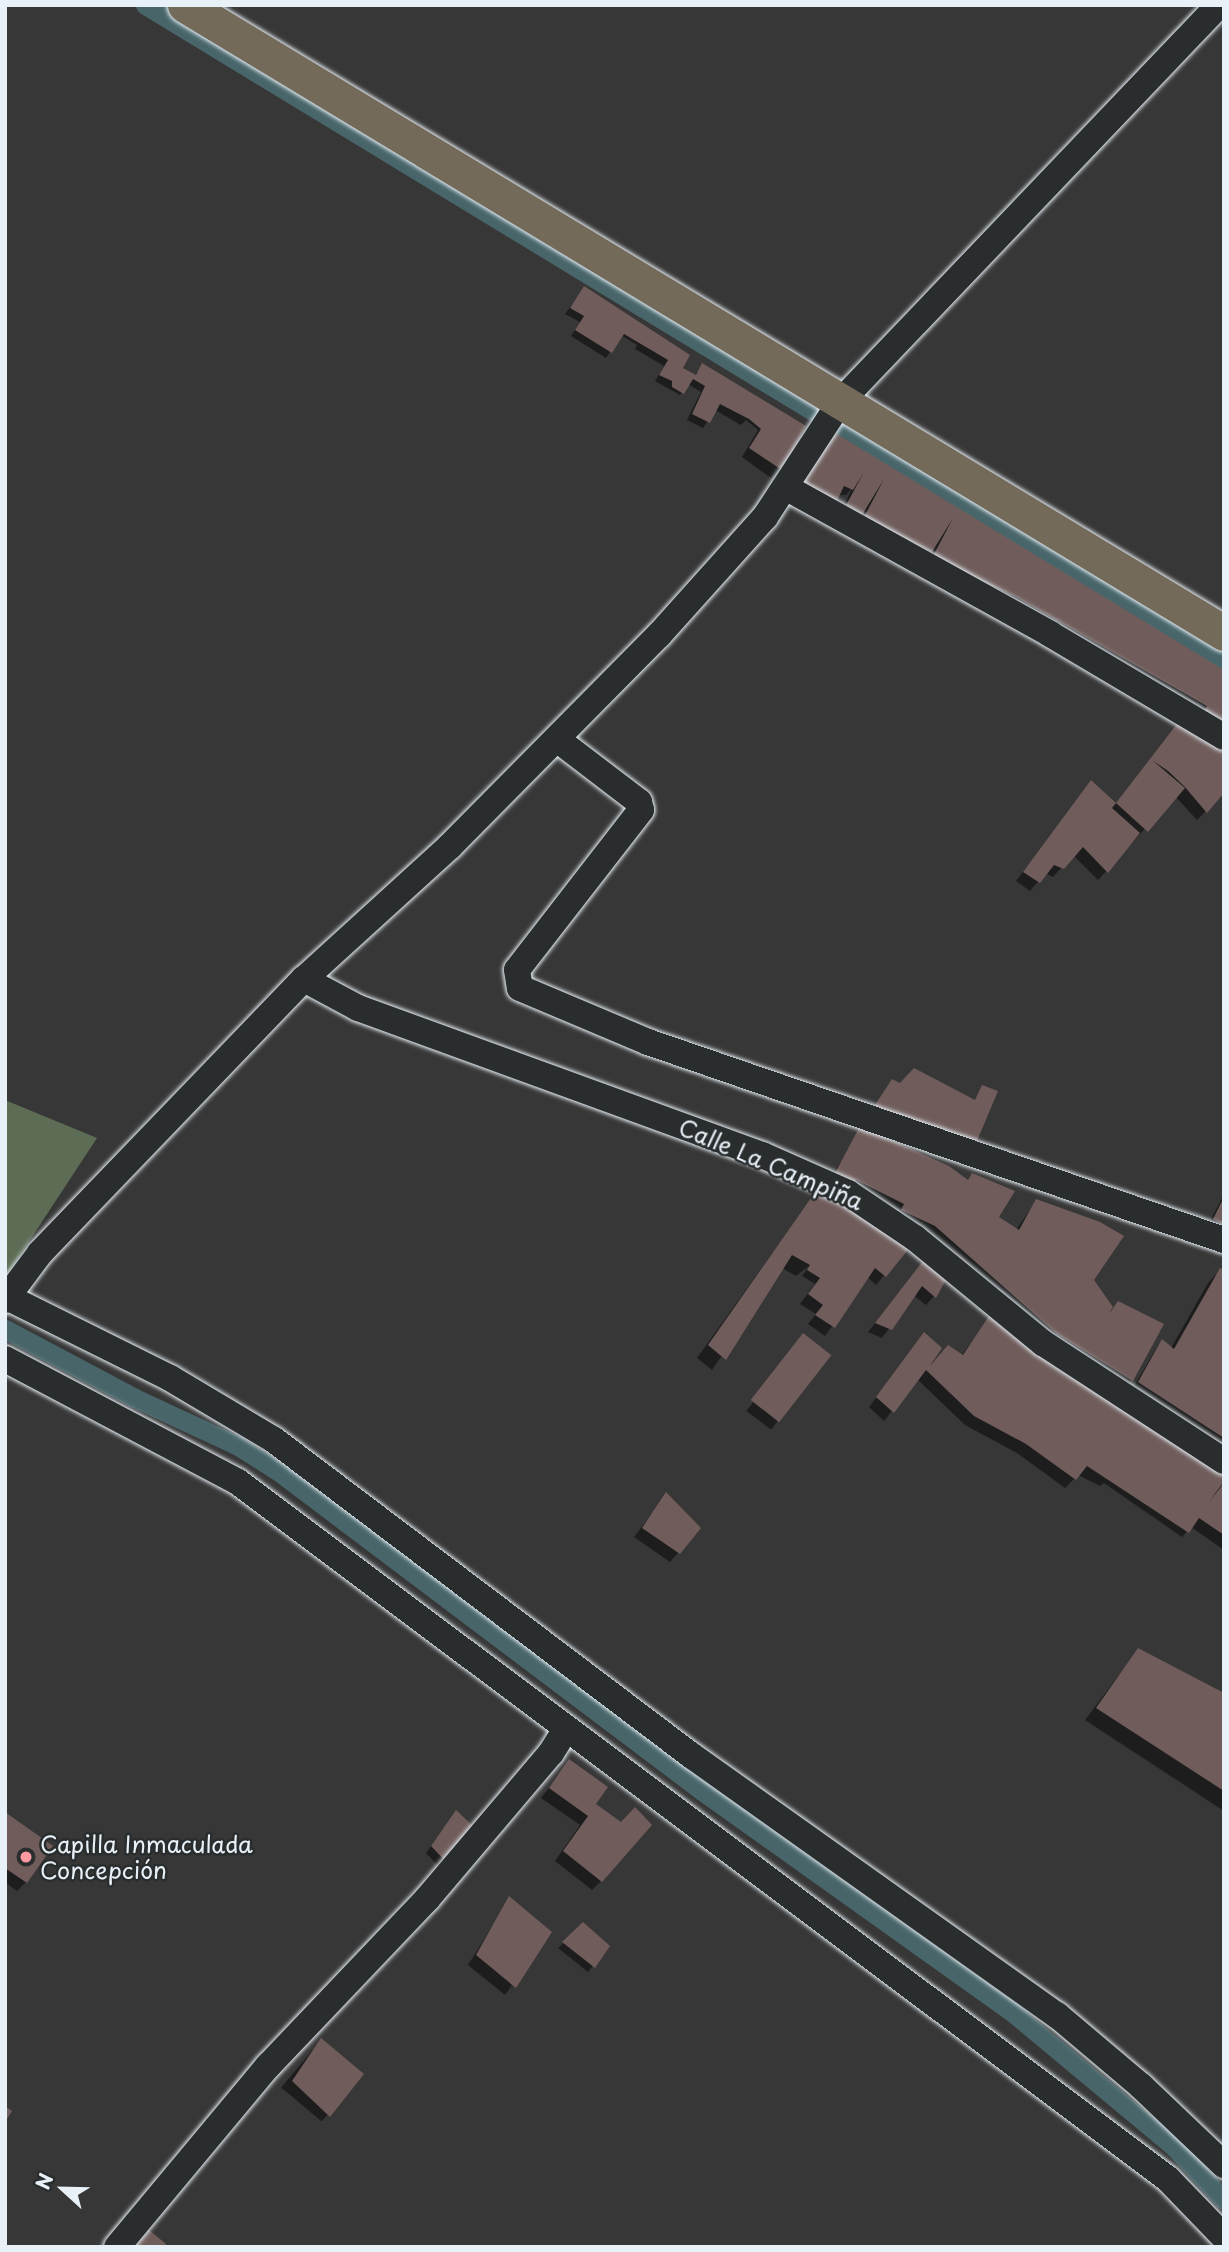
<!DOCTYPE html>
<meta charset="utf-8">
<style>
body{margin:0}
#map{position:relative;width:1229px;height:2252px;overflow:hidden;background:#383737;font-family:"Playpen Sans",sans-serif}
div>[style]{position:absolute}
.green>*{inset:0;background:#5d6d55}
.shadow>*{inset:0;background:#0007;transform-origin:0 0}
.canal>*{height:19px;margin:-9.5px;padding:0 9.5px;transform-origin:9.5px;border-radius:9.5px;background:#48666a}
.building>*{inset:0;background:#705d5b;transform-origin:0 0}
.roads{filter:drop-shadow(0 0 2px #e8f1f8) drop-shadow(0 0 2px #e8f1f8)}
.minor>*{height:26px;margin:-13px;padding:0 13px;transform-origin:13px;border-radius:13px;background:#2a2d2e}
.major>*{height:35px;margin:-17.5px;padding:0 17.5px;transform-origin:17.5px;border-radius:17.5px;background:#746a5a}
.dots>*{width:19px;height:19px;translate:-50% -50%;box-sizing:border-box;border:4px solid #2a2d2e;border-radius:50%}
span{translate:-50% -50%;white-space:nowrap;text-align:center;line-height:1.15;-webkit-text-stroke:5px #2a2d2e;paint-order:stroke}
.street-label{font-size:23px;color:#e8f1f8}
.poi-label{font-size:23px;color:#e8f1f8}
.left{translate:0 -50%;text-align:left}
.frame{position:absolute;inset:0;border:7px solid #e8f1f8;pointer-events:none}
.north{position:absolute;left:28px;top:2154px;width:70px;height:70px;-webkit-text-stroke:5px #2a2d2e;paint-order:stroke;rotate:292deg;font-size:19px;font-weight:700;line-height:28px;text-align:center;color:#e8f1f8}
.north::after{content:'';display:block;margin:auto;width:24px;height:32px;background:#e8f1f8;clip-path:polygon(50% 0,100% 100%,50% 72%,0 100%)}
</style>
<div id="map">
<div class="green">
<i style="clip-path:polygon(5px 1100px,97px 1138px,5px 1278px)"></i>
</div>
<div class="shadow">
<i style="clip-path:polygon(584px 288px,688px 355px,676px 376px,694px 376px,703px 366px,760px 401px,780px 469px,771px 478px,742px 457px,758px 430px,746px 420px,741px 425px,715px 410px,703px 428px,687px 420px,701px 392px,688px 384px,680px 395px,655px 381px,664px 366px,635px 349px,637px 345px,621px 335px,606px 358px,571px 336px,580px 322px,565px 314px)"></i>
<i style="clip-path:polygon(824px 442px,1224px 672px,1224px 732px,925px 567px,934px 548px,925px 557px,854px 530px,864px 512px,841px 513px,852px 488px,846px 495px,793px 496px)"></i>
<i style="clip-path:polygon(1160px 755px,1206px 811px,1197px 820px,1175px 796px,1098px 880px,1073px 855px,1053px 877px,1045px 873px,1030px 891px,1016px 881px,1092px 783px,1115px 805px)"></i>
<i style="clip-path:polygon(861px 1129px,1016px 1230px,1036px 1201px,1113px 1309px,1161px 1325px,1131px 1380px,1122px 1389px,927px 1236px,930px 1232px,896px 1216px,899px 1210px,851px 1186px,829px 1181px)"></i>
<i style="clip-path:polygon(818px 1190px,908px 1246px,876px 1285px,867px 1277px,825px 1336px,808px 1324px,816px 1314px,800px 1304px,815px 1284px,802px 1276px,810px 1265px,796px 1276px,782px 1268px,712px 1370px,697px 1358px)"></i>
<i style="clip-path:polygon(1224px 1194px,1224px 1229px,1208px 1225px)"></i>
<i style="clip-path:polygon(926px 1259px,934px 1296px,926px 1305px,913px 1295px,882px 1338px,868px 1332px)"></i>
<i style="clip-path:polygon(1220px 1270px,1224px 1272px,1224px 1451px,1133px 1388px,1157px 1347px,1162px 1341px,1171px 1348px,1208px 1283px)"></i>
<i style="clip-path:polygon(990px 1318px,1218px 1489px,1224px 1484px,1224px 1550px,1191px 1527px,1182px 1537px,1104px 1483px,1100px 1486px,1078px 1475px,1065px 1488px,1017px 1453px,965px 1425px,917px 1379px,884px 1421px,869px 1407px,924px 1335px,934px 1362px,961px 1356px)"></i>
<i style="left:803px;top:1336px;width:31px;height:94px;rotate:37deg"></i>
<i style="clip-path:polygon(666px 1495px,678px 1553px,670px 1562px,634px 1537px)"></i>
<i style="clip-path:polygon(1138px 1650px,1224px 1695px,1224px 1811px,1085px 1720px)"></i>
<i style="clip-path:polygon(569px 1762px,593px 1805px,601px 1881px,592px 1890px,555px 1861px,580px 1825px,541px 1798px)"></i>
<i style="clip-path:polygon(5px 1814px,26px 1882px,17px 1891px,5px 1882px)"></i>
<i style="clip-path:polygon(451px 1818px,473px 1828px,440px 1868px,426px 1853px)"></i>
<i style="clip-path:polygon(510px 1898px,550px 1932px,505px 1995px,468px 1965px)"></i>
<i style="clip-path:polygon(583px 1925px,608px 1946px,588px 1972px,558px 1948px)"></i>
<i style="left:321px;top:2040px;width:53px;height:62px;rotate:40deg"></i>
</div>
<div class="canal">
<i style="left:145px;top:5px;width:1263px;rotate:31.3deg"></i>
<i style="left:5px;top:1329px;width:147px;rotate:28deg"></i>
<i style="left:135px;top:1398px;width:114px;rotate:25deg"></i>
<i style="left:238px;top:1446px;width:49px;rotate:32.4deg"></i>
<i style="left:279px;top:1472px;width:530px;rotate:37.02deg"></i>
<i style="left:702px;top:1791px;width:381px;rotate:35.5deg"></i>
<i style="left:1012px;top:2012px;width:209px;rotate:39.8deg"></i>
<i style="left:1173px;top:2146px;width:74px;rotate:46.6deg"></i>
</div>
<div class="building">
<i style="clip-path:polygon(584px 286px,690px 355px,683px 368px,696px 375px,702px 363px,806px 426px,782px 470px,749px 448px,761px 429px,749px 419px,720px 404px,710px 423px,692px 414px,705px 386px,693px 379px,684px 394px,672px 387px,672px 381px,659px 375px,668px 360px,624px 334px,612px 353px,575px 330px,584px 316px,570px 308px)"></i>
<i style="clip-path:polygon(832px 431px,1224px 670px,1224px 722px,1204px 712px,1207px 706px,1016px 597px,932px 558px,953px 518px,932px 552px,862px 521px,884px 479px,862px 515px,845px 507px,864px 472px,853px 490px,844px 486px,837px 501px,801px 487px)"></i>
<i style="clip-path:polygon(1180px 720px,1224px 749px,1224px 793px,1207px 813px,1184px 786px,1168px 771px,1152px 760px,1185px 788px,1148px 832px,1116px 803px)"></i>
<i style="clip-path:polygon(1091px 780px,1116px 803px,1112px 808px,1140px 833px,1108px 873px,1083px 847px,1064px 869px,1054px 865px,1040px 883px,1023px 872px)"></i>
<i style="clip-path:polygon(914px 1068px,975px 1100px,982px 1085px,998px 1091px,974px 1148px,873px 1108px,892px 1079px,900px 1083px)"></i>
<i style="clip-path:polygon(860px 1126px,949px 1166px,968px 1180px,972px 1173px,1015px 1191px,999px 1217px,1019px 1230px,1036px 1199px,1100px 1222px,1124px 1236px,1094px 1280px,1113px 1307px,1109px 1314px,1118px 1301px,1164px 1324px,1133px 1381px,1057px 1334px,935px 1226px,901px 1210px,904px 1204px,856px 1180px,852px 1187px,834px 1175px)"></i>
<i style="clip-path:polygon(818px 1188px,911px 1246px,886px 1277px,875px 1268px,835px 1328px,815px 1315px,823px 1305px,808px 1294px,820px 1278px,807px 1270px,810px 1265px,792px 1255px,726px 1360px,708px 1345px)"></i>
<i style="clip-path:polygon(1224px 1197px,1224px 1225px,1213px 1219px)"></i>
<i style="clip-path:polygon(926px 1257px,948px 1276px,936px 1298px,922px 1286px,892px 1330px,875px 1323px)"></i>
<i style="clip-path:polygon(1220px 1268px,1224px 1270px,1224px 1438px,1138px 1382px,1162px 1339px,1174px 1349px)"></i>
<i style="clip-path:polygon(989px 1316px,1224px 1468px,1224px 1481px,1209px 1502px,1224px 1483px,1224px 1535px,1199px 1518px,1189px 1533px,1087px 1466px,1076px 1480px,1026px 1444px,974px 1416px,926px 1370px,894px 1413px,876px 1397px,924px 1332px,942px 1348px,930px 1366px,948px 1345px,963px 1355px)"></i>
<i style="left:803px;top:1333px;width:36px;height:85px;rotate:38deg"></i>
<i style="clip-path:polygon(666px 1492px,701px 1528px,680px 1554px,642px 1528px)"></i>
<i style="clip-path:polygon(1138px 1648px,1224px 1693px,1224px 1791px,1096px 1708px)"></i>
<i style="clip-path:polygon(569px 1759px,608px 1787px,596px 1804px,621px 1822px,635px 1807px,652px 1825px,602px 1882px,563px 1851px,588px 1816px,549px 1788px)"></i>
<i style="clip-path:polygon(456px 1810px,475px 1828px,447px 1863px,431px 1846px)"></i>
<i style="clip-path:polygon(5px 1812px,53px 1846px,27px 1883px,5px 1868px)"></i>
<i style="clip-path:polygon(509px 1896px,552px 1932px,516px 1988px,476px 1955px)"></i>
<i style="clip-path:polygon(583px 1922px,610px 1946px,595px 1968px,562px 1942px)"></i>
<i style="clip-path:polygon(321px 2038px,364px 2074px,330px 2117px,292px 2081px)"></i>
<i style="clip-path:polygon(5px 2106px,12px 2111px,5px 2122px)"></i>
<i style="clip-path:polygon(149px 2230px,166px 2244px,163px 2247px,135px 2247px)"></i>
</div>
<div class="roads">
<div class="minor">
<i style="left:787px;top:488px;width:301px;rotate:29deg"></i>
<i style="left:1050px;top:634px;width:202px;rotate:30.6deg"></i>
<i style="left:558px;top:740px;width:102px;rotate:37.4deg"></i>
<i style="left:639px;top:802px;width:8px;rotate:76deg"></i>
<i style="left:641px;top:810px;width:202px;rotate:127.8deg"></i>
<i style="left:517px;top:970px;width:18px;rotate:81deg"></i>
<i style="left:520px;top:988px;width:139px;rotate:22.9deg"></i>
<i style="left:648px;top:1042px;width:609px;rotate:18.97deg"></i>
<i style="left:304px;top:979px;width:61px;rotate:28.2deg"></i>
<i style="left:358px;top:1008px;width:430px;rotate:20deg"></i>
<i style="left:762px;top:1155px;width:94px;rotate:23.8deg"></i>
<i style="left:848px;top:1193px;width:81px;rotate:33.9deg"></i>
<i style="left:915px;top:1238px;width:166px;rotate:39.4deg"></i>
<i style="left:1043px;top:1343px;width:216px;rotate:33.1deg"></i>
<i style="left:5px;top:1296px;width:184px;rotate:26.4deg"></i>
<i style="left:170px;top:1378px;width:121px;rotate:30.8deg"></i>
<i style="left:274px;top:1440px;width:524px;rotate:37.09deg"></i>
<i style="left:692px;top:1756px;width:448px;rotate:35.4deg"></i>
<i style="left:1057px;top:2015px;width:110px;rotate:40.2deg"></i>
<i style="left:1141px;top:2086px;width:115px;rotate:43.6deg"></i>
<i style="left:5px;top:1300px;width:59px;rotate:-53.3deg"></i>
<i style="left:40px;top:1253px;width:380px;rotate:-46.1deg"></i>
<i style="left:304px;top:979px;width:197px;rotate:-42.3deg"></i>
<i style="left:450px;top:846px;width:297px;rotate:-45.3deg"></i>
<i style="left:659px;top:635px;width:159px;rotate:-48.1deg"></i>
<i style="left:765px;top:517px;width:139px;rotate:-56.8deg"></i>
<i style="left:841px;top:401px;width:547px;rotate:-46.33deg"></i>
<i style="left:5px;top:1359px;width:263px;rotate:27.8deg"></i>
<i style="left:238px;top:1482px;width:1162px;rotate:36.85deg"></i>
<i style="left:1168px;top:2179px;width:81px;rotate:46deg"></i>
<i style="left:117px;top:2247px;width:236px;rotate:-50.2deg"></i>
<i style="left:268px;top:2066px;width:231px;rotate:-46.4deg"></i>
<i style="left:427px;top:1899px;width:192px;rotate:-49.7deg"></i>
<i style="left:551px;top:1753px;width:28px;rotate:-58deg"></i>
</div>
<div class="major">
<i style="left:185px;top:5px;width:1214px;rotate:31.15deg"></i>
</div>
</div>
<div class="dots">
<i style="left:26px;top:1857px;background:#ff9aa2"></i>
</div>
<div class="street-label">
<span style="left:771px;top:1164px;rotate:23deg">Calle La Campiña</span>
</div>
<div class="poi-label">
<span class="left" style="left:40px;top:1857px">Capilla Inmaculada<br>Concepción</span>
</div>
<div class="frame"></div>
<div class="north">N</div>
</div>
